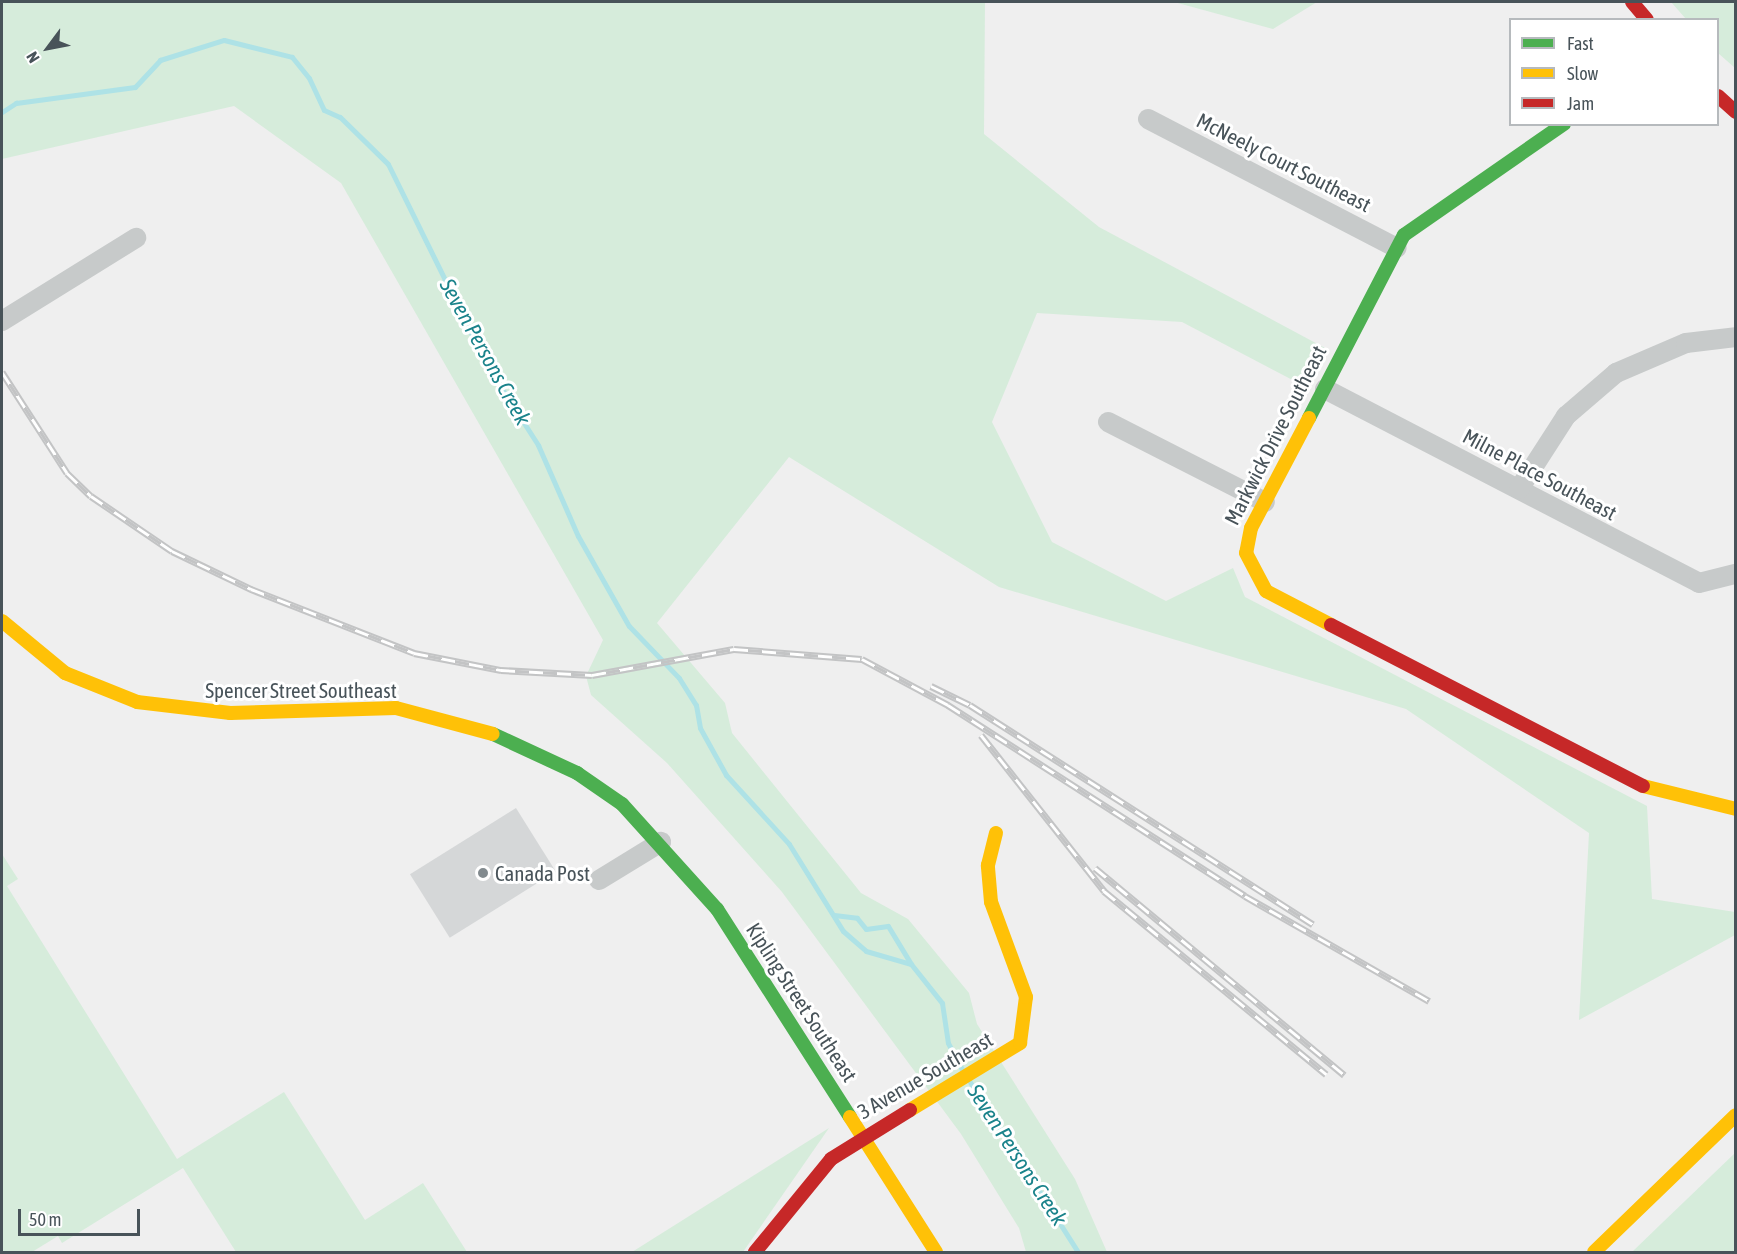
<!DOCTYPE html>
<style>
body{margin:0}
#map{position:relative;width:1737px;height:1254px;overflow:hidden;background:#efefef;font-family:"Asap Condensed",sans-serif}
div>[style]{position:absolute}
.green>*{inset:0;background:#d6ecdb}
.stream>*{height:5px;margin:-2.5px;padding:0 2.5px;transform-origin:2.5px;border-radius:2.5px;background:#aee2e6}
.building>*{inset:0;background:#d5d7d8;transform-origin:0 0}
.street>*{height:20px;margin:-10px;padding:0 10px;transform-origin:10px;border-radius:10px;background:#c7caca}
.fast>*{height:14px;margin:-7px;padding:0 7px;transform-origin:7px;border-radius:7px;background:#4caf50}
.slow>*{height:14px;margin:-7px;padding:0 7px;transform-origin:7px;border-radius:7px;background:#ffc107}
.jam>*{height:14px;margin:-7px;padding:0 7px;transform-origin:7px;border-radius:7px;background:#c62828}
.rail>*{height:7px;margin-top:-3.5px;transform-origin:0;background:repeating-linear-gradient(90deg,#fff 0 14px,#c3c4c5 0 28px);box-sizing:border-box;border-block:2px solid #c3c4c5}
.dots>*{width:16px;height:16px;translate:-50% -50%;box-sizing:border-box;border:3px solid #fff;border-radius:50%}
span{translate:-50% -50%;white-space:nowrap;text-align:center;line-height:1.15;-webkit-text-stroke:6px #fff;paint-order:stroke}
.street-label{font-size:21px;color:#485359}
.poi-label{font-size:21px;color:#485359}
.left{translate:0 -50%;text-align:left}
.water-label{font-size:22px;color:#1a838b;font-style:italic}
.frame{position:absolute;inset:0;border:3px solid #485359;pointer-events:none}
.legend{position:absolute;left:1509px;top:18px;width:210px;height:108px;box-sizing:border-box;background:#fff;border:2px solid #b6babd;margin:0;padding:8px 10px;list-style:none;font-size:18px;color:#485359}
.legend li{display:flex;align-items:center;gap:12px;height:30px}
.legend b{width:30px;border:2px solid #b6babd}
.north{position:absolute;left:18px;top:18px;width:60px;height:60px;-webkit-text-stroke:4px #fff;paint-order:stroke;rotate:238deg;font-size:16px;font-weight:700;line-height:24px;text-align:center;color:#485359}
.north::after{content:'';display:block;margin:auto;width:21px;height:27px;background:#485359;clip-path:polygon(50% 0,100% 100%,50% 72%,0 100%)}
.scale{position:absolute;left:18px;top:1209px;width:122px;height:27px;box-sizing:border-box;border:3px solid #485359;border-top:0;padding-left:8px;font-size:18px;line-height:21px;white-space:nowrap;color:#485359;-webkit-text-stroke:4px #fff;paint-order:stroke}
</style>
<div id="map">
<div class="green">
<i style="clip-path:polygon(2px 2px,985px 2px,984px 134px,1099px 227px,1325px 348px,1306px 387px,1182px 322px,1037px 313px,992px 422px,1052px 542px,1166px 601px,1233px 568px,1245px 597px,1647px 806px,1652px 899px,1735px 912px,1735px 935px,1579px 1020px,1589px 833px,1406px 709px,999px 587px,789px 457px,657px 623px,725px 703px,732px 733px,861px 893px,908px 919px,969px 993px,977px 1024px,1075px 1179px,1107px 1252px,1026px 1252px,1019px 1228px,961px 1134px,782px 892px,667px 763px,591px 695px,586px 676px,603px 640px,341px 183px,234px 106px,2px 159px)"></i>
<i style="clip-path:polygon(1174px 2px,1317px 2px,1273px 29px)"></i>
<i style="clip-path:polygon(1671px 2px,1735px 2px,1735px 68px,1718px 53px,1718px 20px,1686px 19px)"></i>
<i style="clip-path:polygon(2px 854px,18px 879px,7px 886px,177px 1159px,284px 1092px,365px 1220px,423px 1183px,467px 1252px,236px 1252px,183px 1168px,62px 1243px,58px 1236px,32px 1252px,2px 1252px)"></i>
<i style="clip-path:polygon(829px 1128px,743px 1252px,632px 1252px)"></i>
<i style="clip-path:polygon(1735px 1153px,1735px 1252px,1632px 1252px,1661px 1224px)"></i>
</div>
<div class="stream">
<i style="left:2px;top:112px;width:17px;rotate:-33deg"></i>
<i style="left:16px;top:103px;width:120px;rotate:-7.7deg"></i>
<i style="left:135px;top:87px;width:37px;rotate:-47deg"></i>
<i style="left:160px;top:60px;width:67px;rotate:-17.4deg"></i>
<i style="left:224px;top:40px;width:70px;rotate:14deg"></i>
<i style="left:292px;top:57px;width:27px;rotate:51deg"></i>
<i style="left:309px;top:78px;width:35px;rotate:65deg"></i>
<i style="left:324px;top:110px;width:17px;rotate:24deg"></i>
<i style="left:340px;top:117px;width:67px;rotate:44.4deg"></i>
<i style="left:388px;top:164px;width:226px;rotate:63.8deg"></i>
<i style="left:488px;top:367px;width:93px;rotate:57.3deg"></i>
<i style="left:538px;top:445px;width:99px;rotate:66.3deg"></i>
<i style="left:578px;top:536px;width:103px;rotate:60.5deg"></i>
<i style="left:629px;top:626px;width:72px;rotate:46.1deg"></i>
<i style="left:679px;top:678px;width:32px;rotate:58deg"></i>
<i style="left:696px;top:705px;width:23px;rotate:80deg"></i>
<i style="left:700px;top:728px;width:54px;rotate:61deg"></i>
<i style="left:726px;top:775px;width:93px;rotate:47.6deg"></i>
<i style="left:789px;top:844px;width:102px;rotate:58.2deg"></i>
<i style="left:843px;top:931px;width:30px;rotate:41deg"></i>
<i style="left:866px;top:951px;width:47px;rotate:16.1deg"></i>
<i style="left:911px;top:964px;width:50px;rotate:51.5deg"></i>
<i style="left:942px;top:1003px;width:40px;rotate:81.5deg"></i>
<i style="left:948px;top:1043px;width:30px;rotate:62deg"></i>
<i style="left:834px;top:915px;width:23px;rotate:7deg"></i>
<i style="left:857px;top:918px;width:14px;rotate:51deg"></i>
<i style="left:866px;top:929px;width:22px;rotate:-8deg"></i>
<i style="left:888px;top:926px;width:44px;rotate:58.8deg"></i>
<i style="left:970px;top:1082px;width:201px;rotate:57.6deg"></i>
</div>
<div class="building">
<i style="left:516px;top:808px;width:75px;height:125px;rotate:58deg"></i>
</div>
<div class="street">
<i style="left:1148px;top:119px;width:280px;rotate:27.4deg"></i>
<i style="left:2px;top:321px;width:158px;rotate:-31.8deg"></i>
<i style="left:1325px;top:389px;width:421px;rotate:27.4deg"></i>
<i style="left:1699px;top:583px;width:38px;rotate:-14deg"></i>
<i style="left:1108px;top:422px;width:176px;rotate:27deg"></i>
<i style="left:1519px;top:489px;width:87px;rotate:-57.2deg"></i>
<i style="left:1566px;top:416px;width:66px;rotate:-40.7deg"></i>
<i style="left:1616px;top:373px;width:76px;rotate:-23.2deg"></i>
<i style="left:1686px;top:343px;width:50px;rotate:-6.8deg"></i>
<i style="left:599px;top:880px;width:73px;rotate:-31.5deg"></i>
</div>
<div class="fast">
<i style="left:1309px;top:418px;width:206px;rotate:-62.6deg"></i>
<i style="left:1404px;top:235px;width:195px;rotate:-34.8deg"></i>
<i style="left:493px;top:734px;width:93px;rotate:24.9deg"></i>
<i style="left:577px;top:773px;width:55px;rotate:34.6deg"></i>
<i style="left:622px;top:804px;width:142px;rotate:47.9deg"></i>
<i style="left:717px;top:909px;width:247px;rotate:57.4deg"></i>
</div>
<div class="slow">
<i style="left:1309px;top:418px;width:124px;rotate:117.8deg"></i>
<i style="left:1251px;top:528px;width:25px;rotate:101deg"></i>
<i style="left:1246px;top:553px;width:43px;rotate:62.2deg"></i>
<i style="left:1266px;top:591px;width:73px;rotate:27.6deg"></i>
<i style="left:2px;top:621px;width:82px;rotate:39.5deg"></i>
<i style="left:65px;top:673px;width:78px;rotate:21.9deg"></i>
<i style="left:137px;top:702px;width:94px;rotate:6.7deg"></i>
<i style="left:230px;top:713px;width:166px;rotate:-1.7deg"></i>
<i style="left:396px;top:708px;width:100px;rotate:15deg"></i>
<i style="left:1643px;top:786px;width:96px;rotate:13.9deg"></i>
<i style="left:910px;top:1110px;width:129px;rotate:-31.3deg"></i>
<i style="left:1020px;top:1043px;width:46px;rotate:-82.6deg"></i>
<i style="left:1026px;top:997px;width:101px;rotate:-110.2deg"></i>
<i style="left:991px;top:902px;width:37px;rotate:-95deg"></i>
<i style="left:988px;top:865px;width:33px;rotate:-76deg"></i>
<i style="left:850px;top:1117px;width:160px;rotate:57.5deg"></i>
<i style="left:1594px;top:1252px;width:197px;rotate:-44deg"></i>
</div>
<div class="jam">
<i style="left:1632px;top:2px;width:23px;rotate:50deg"></i>
<i style="left:1718px;top:96px;width:24px;rotate:42deg"></i>
<i style="left:1331px;top:625px;width:351px;rotate:27.3deg"></i>
<i style="left:755px;top:1252px;width:120px;rotate:-50.7deg"></i>
<i style="left:831px;top:1159px;width:93px;rotate:-31.8deg"></i>
</div>
<div class="rail">
<i style="left:2px;top:372px;width:120px;rotate:57.2deg"></i>
<i style="left:67px;top:473px;width:33px;rotate:44deg"></i>
<i style="left:91px;top:496px;width:98px;rotate:34.2deg"></i>
<i style="left:172px;top:551px;width:88px;rotate:25.7deg"></i>
<i style="left:251px;top:589px;width:175px;rotate:21.4deg"></i>
<i style="left:414px;top:653px;width:89px;rotate:11.1deg"></i>
<i style="left:501px;top:670px;width:91px;rotate:3.1deg"></i>
<i style="left:592px;top:675px;width:144px;rotate:-10.4deg"></i>
<i style="left:734px;top:649px;width:128px;rotate:4.5deg"></i>
<i style="left:862px;top:659px;width:98px;rotate:28.1deg"></i>
<i style="left:948px;top:705px;width:353px;rotate:32.7deg"></i>
<i style="left:1245px;top:896px;width:212px;rotate:29.7deg"></i>
<i style="left:931px;top:686px;width:43px;rotate:26deg"></i>
<i style="left:970px;top:705px;width:407px;rotate:32.6deg"></i>
<i style="left:981px;top:735px;width:199px;rotate:51.7deg"></i>
<i style="left:1104px;top:891px;width:288px;rotate:39.5deg"></i>
<i style="left:1095px;top:868px;width:324px;rotate:39.7deg"></i>
</div>
<div class="dots">
<i style="left:483px;top:873px;background:#828a8e"></i>
</div>
<div class="street-label">
<span style="left:1284px;top:162px;rotate:27deg">McNeely Court Southeast</span>
<span style="left:1275px;top:435px;rotate:-63deg">Markwick Drive Southeast</span>
<span style="left:1540px;top:474px;rotate:28deg">Milne Place Southeast</span>
<span style="left:301px;top:690px">Spencer Street Southeast</span>
<span style="left:802px;top:1002px;rotate:57deg">Kipling Street Southeast</span>
<span style="left:925px;top:1075px;rotate:-30deg">3 Avenue Southeast</span>
</div>
<div class="poi-label">
<span class="left" style="left:495px;top:873px">Canada Post</span>
</div>
<div class="water-label">
<span style="left:485px;top:352px;rotate:61deg">Seven Persons Creek</span>
<span style="left:1017px;top:1155px;rotate:57deg">Seven Persons Creek</span>
</div>
<div class="frame"></div>
<ul class="legend">
<li><b style="height:8px;background:#4caf50"></b>Fast</li>
<li><b style="height:8px;background:#ffc107"></b>Slow</li>
<li><b style="height:8px;background:#c62828"></b>Jam</li>
</ul>
<div class="north">N</div>
<div class="scale">50 m</div>
</div>
